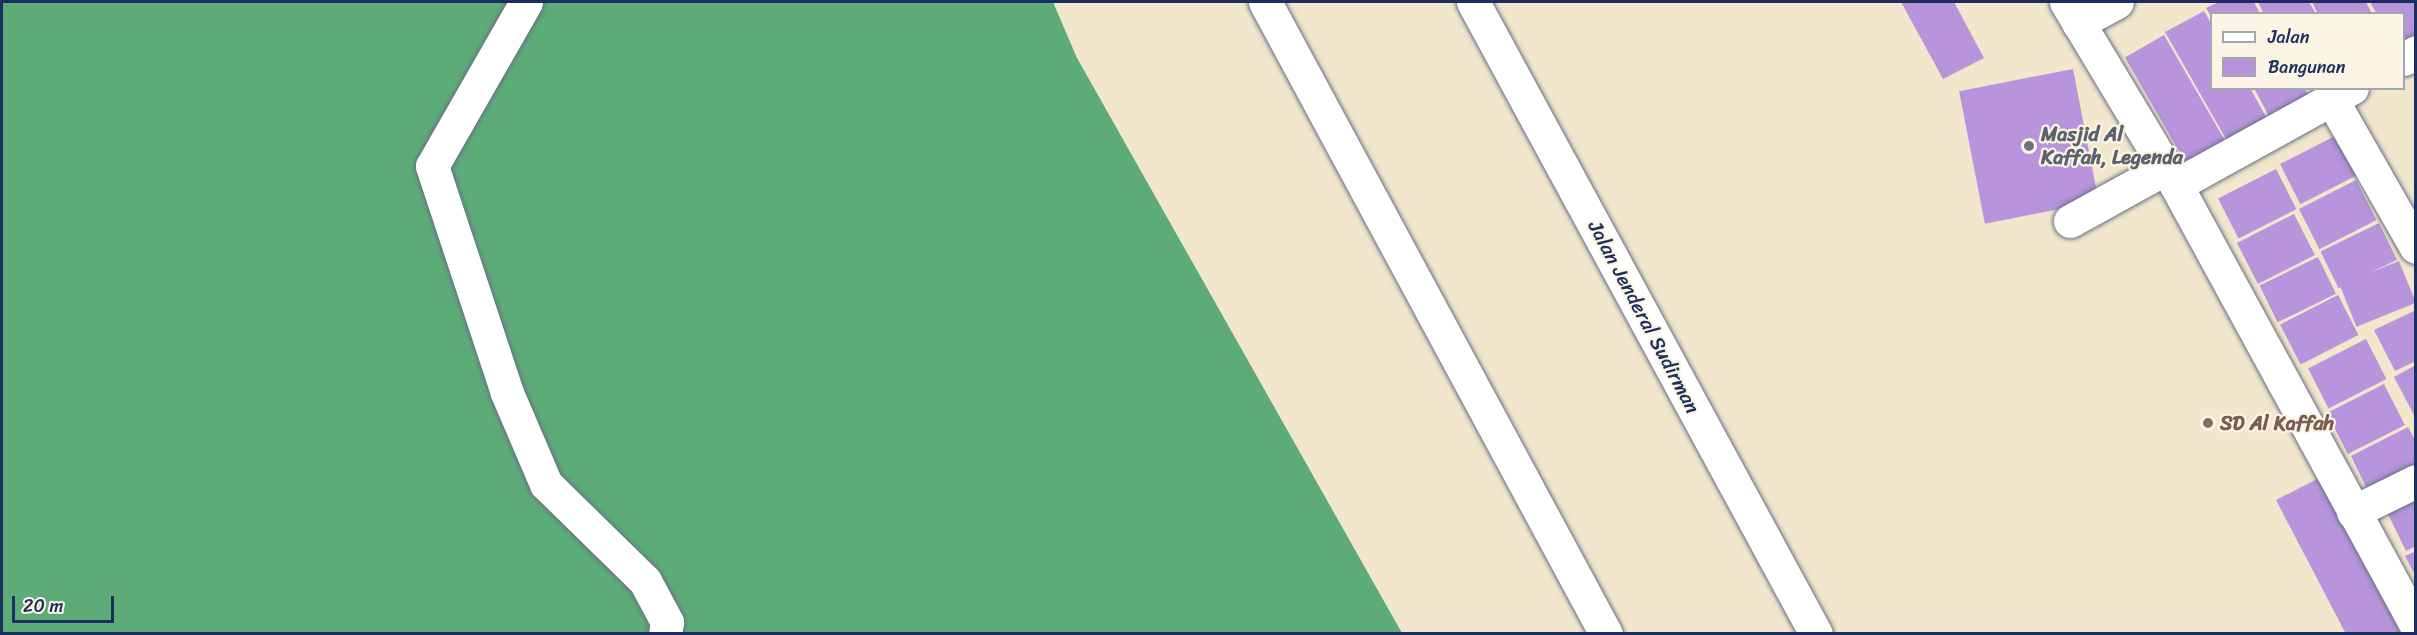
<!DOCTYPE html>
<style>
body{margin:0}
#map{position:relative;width:2417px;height:635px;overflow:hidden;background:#f2e7cc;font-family:Sriracha,sans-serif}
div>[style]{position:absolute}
.forest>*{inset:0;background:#5dac78}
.building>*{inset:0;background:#b794db;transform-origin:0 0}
.roads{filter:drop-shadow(0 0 2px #666f84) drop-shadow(0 0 2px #666f84)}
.minor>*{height:33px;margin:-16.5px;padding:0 16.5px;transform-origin:16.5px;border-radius:16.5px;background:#fff}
.highway>*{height:33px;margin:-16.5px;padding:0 16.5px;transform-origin:16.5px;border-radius:16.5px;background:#fff}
.dots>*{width:16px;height:16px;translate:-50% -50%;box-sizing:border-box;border:3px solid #fcf5e5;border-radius:50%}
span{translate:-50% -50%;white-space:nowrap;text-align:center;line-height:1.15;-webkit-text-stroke:4.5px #fcf5e5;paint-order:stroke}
.worship-label{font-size:20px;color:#5b616d;font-weight:700}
.left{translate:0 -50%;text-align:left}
.street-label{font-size:20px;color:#1b2f5e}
.education-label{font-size:20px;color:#785e54;font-weight:700}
.frame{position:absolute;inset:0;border:3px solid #1b2f5e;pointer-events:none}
.legend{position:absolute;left:2210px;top:12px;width:195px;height:78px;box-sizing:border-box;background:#fcf5e5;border:2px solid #a2a6af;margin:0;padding:8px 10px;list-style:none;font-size:18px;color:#1b2f5e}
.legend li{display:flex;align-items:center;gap:12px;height:30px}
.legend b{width:30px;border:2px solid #a2a6af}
.scale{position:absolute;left:12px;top:596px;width:102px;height:27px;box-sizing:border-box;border:3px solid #1b2f5e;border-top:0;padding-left:8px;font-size:18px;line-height:21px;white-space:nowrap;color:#1b2f5e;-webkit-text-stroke:4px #fcf5e5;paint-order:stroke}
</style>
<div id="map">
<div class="forest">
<i style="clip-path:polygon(2px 2px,1053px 2px,1077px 58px,1402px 633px,2px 633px)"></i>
</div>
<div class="building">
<i style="clip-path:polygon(1901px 2px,1954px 2px,1984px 58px,1943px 79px)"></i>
<i style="clip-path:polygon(2219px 2px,2254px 2px,2260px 14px,2212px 14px,2212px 18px,2206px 8px)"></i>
<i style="clip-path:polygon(2258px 2px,2309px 2px,2316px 14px,2264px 14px)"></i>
<i style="clip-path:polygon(2312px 2px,2366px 2px,2372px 14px,2318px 14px)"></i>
<i style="clip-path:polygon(2370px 2px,2416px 2px,2416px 35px,2404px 42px,2404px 14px,2377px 14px)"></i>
<i style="clip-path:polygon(2204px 11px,2212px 25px,2212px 88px,2250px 88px,2270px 124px,2230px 146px,2165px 32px)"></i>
<i style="left:2164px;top:35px;width:131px;height:45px;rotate:60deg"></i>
<i style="left:2073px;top:69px;width:135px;height:116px;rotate:79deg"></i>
<i style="clip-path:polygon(2254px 88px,2304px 88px,2311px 100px,2272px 122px)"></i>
<i style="left:2337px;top:135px;width:45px;height:64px;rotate:63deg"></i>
<i style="left:2276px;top:169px;width:45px;height:65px;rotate:63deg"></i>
<i style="left:2356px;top:180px;width:45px;height:64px;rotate:63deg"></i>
<i style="left:2294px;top:214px;width:46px;height:64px;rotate:63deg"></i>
<i style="left:2379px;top:223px;width:41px;height:65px;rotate:64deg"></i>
<i style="left:2318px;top:257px;width:41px;height:65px;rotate:64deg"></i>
<i style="left:2399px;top:261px;width:45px;height:64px;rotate:68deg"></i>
<i style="left:2338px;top:295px;width:45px;height:65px;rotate:63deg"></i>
<i style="clip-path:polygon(2416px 310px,2416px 361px,2395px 371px,2374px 330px)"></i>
<i style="left:2366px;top:339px;width:45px;height:65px;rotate:63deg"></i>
<i style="clip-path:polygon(2416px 365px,2416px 419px,2394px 377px)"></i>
<i style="left:2384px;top:384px;width:46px;height:64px;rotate:63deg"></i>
<i style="clip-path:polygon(2408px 427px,2416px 442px,2416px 470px,2369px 493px,2351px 456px)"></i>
<i style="clip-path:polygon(2321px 477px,2401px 634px,2346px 634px,2276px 500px)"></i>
<i style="clip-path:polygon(2416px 495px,2416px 546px,2406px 551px,2386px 510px)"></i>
<i style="clip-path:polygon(2416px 551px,2416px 577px,2405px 556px)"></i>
</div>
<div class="roads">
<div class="minor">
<i style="left:526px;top:2px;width:189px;rotate:119.8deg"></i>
<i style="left:432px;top:166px;width:239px;rotate:71.7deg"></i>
<i style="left:507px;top:393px;width:99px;rotate:66.8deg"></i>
<i style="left:546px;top:484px;width:139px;rotate:44.4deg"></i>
<i style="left:645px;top:581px;width:47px;rotate:61.8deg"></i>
<i style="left:667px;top:622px;width:12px;rotate:99deg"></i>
<i style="left:2066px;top:2px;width:214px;rotate:59deg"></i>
<i style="left:2176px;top:185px;width:501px;rotate:61.39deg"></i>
<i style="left:2078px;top:23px;width:44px;rotate:-28.3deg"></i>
<i style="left:2404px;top:59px;width:14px;rotate:-30deg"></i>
<i style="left:2332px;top:100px;width:169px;rotate:60.3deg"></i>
<i style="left:2176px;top:185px;width:201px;rotate:-28.9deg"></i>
<i style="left:2070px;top:221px;width:110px;rotate:-28.9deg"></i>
<i style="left:2353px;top:512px;width:70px;rotate:-26.2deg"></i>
</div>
<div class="highway">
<i style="left:1265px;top:2px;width:718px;rotate:61.65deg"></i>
<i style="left:1473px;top:2px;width:719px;rotate:61.51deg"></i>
</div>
</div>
<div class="dots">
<i style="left:2029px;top:146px;background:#6b7280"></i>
<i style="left:2208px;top:423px;background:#8d6e63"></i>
</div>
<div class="worship-label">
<span class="left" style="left:2041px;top:146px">Masjid Al<br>Kaffah, Legenda</span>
</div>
<div class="street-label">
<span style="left:1644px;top:317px;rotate:62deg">Jalan Jenderal Sudirman</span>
</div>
<div class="education-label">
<span class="left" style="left:2220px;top:423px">SD Al Kaffah</span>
</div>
<div class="frame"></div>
<ul class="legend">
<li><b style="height:8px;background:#fff"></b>Jalan</li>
<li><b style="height:16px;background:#b794db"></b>Bangunan</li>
</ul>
<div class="scale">20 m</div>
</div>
